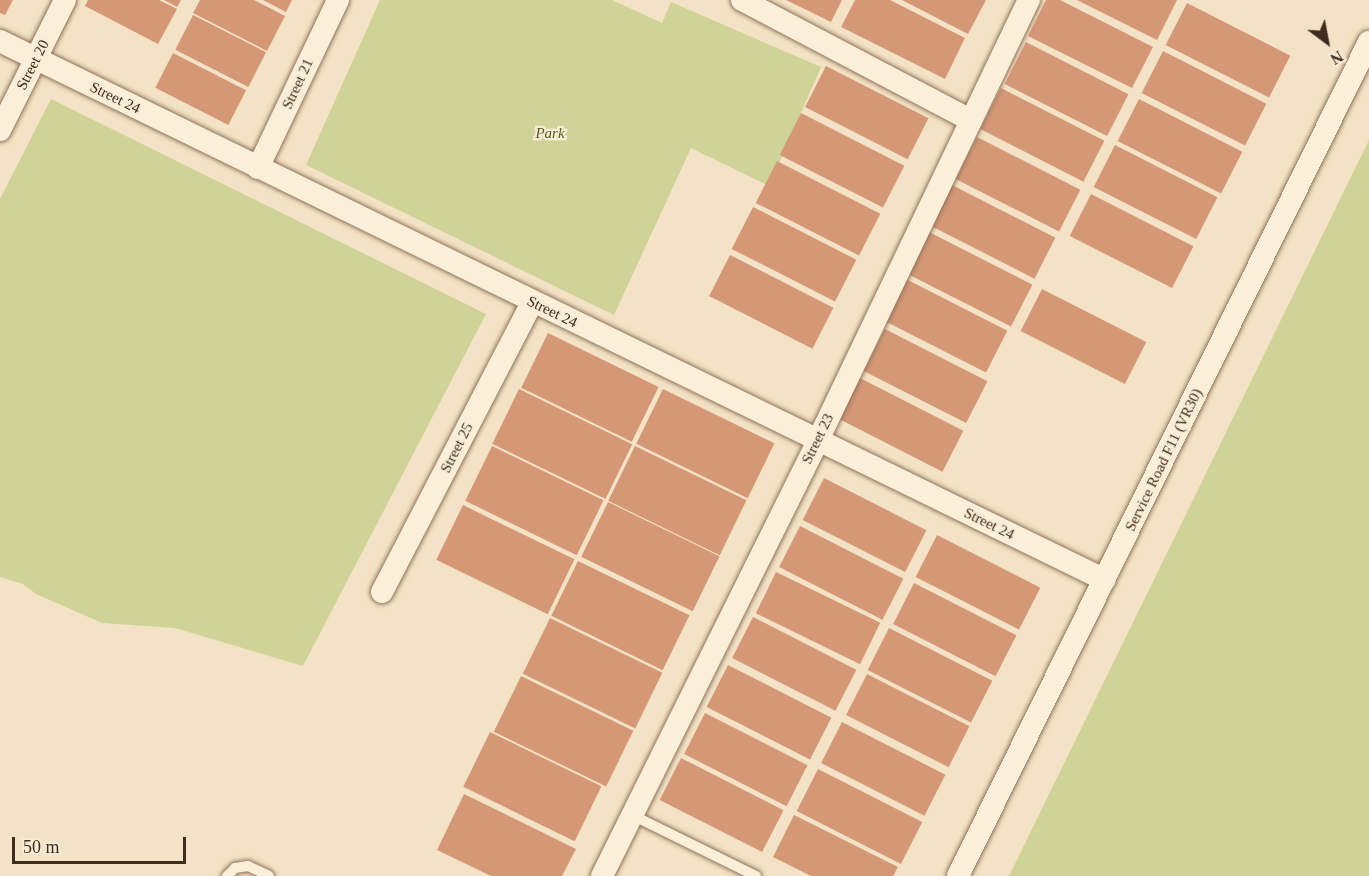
<!DOCTYPE html>
<style>
body{margin:0}
#map{position:relative;width:1369px;height:876px;overflow:hidden;background:#f3e2c5;font-family:"Times New Roman",serif}
div>[style]{position:absolute}
.green>*{inset:0;background:#d0d397}
.building>*{inset:0;background:#d59877;transform-origin:0 0}
.roads{filter:drop-shadow(0 0 2px #907258) drop-shadow(0 0 2px #907258)}
.lane>*{height:10px;margin:-5px;padding:0 5px;transform-origin:5px;border-radius:5px;background:#fcefda}
.street>*{height:22px;margin:-11px;padding:0 11px;transform-origin:11px;border-radius:11px;background:#fcefda}
span{translate:-50% -50%;white-space:nowrap;text-align:center;line-height:1.15;-webkit-text-stroke:4.5px #f9ecd6;paint-order:stroke}
.street-label{font-size:15px;color:#3f2c1e}
.park-label{font-size:15px;color:#535e22;font-style:italic}
.north{position:absolute;left:1297px;top:12px;width:60px;height:60px;-webkit-text-stroke:4px #f9ecd6;paint-order:stroke;rotate:148deg;font-size:16px;font-weight:700;line-height:24px;text-align:center;color:#3f2c1e}
.north::after{content:'';display:block;margin:auto;width:21px;height:27px;background:#3f2c1e;clip-path:polygon(50% 0,100% 100%,50% 72%,0 100%)}
.scale{position:absolute;left:12px;top:837px;width:174px;height:27px;box-sizing:border-box;border:3px solid #3f2c1e;border-top:0;padding-left:8px;font-size:18px;line-height:21px;white-space:nowrap;color:#3f2c1e;-webkit-text-stroke:4px #f9ecd6;paint-order:stroke}
</style>
<div id="map">
<div class="green">
<i style="clip-path:polygon(380px 0,612px 0,662px 23px,671px 2px,821px 67px,769px 186px,691px 148px,614px 315px,306px 165px)"></i>
<i style="clip-path:polygon(51px 99px,486px 314px,303px 666px,175px 628px,102px 623px,36px 594px,23px 584px,0 577px,0 199px)"></i>
<i style="clip-path:polygon(1369px 140px,1369px 876px,1009px 876px)"></i>
</div>
<div class="building">
<i style="clip-path:polygon(0 0,13px 0,5px 15px,0 13px)"></i>
<i style="clip-path:polygon(88px 0,159px 0,177px 9px,158px 44px,85px 6px)"></i>
<i style="clip-path:polygon(164px 0,181px 0,177px 7px)"></i>
<i style="clip-path:polygon(200px 0,254px 0,285px 16px,267px 51px,193px 13px)"></i>
<i style="clip-path:polygon(263px 0,292px 0,286px 12px)"></i>
<i style="clip-path:polygon(786px 0,842px 0,831px 22px)"></i>
<i style="clip-path:polygon(855px 0,890px 0,965px 38px,945px 79px,841px 27px)"></i>
<i style="clip-path:polygon(902px 0,986px 0,968px 34px)"></i>
<i style="clip-path:polygon(1046px 0,1060px 0,1153px 47px,1132px 88px,1028px 36px)"></i>
<i style="clip-path:polygon(1077px 0,1177px 0,1157px 40px)"></i>
<i style="left:1187px;top:3px;width:116px;height:47px;rotate:27deg"></i>
<i style="left:193px;top:15px;width:82px;height:39px;rotate:27deg"></i>
<i style="left:1026px;top:42px;width:115px;height:47px;rotate:27deg"></i>
<i style="left:1163px;top:51px;width:116px;height:47px;rotate:27deg"></i>
<i style="left:173px;top:53px;width:82px;height:39px;rotate:27deg"></i>
<i style="left:826px;top:66px;width:115px;height:46px;rotate:27deg"></i>
<i style="left:1001px;top:88px;width:116px;height:46px;rotate:27deg"></i>
<i style="left:1139px;top:99px;width:116px;height:47px;rotate:27deg"></i>
<i style="left:801px;top:113px;width:116px;height:47px;rotate:27deg"></i>
<i style="left:977px;top:137px;width:116px;height:47px;rotate:27deg"></i>
<i style="left:1115px;top:145px;width:115px;height:47px;rotate:27deg"></i>
<i style="left:777px;top:161px;width:116px;height:47px;rotate:27deg"></i>
<i style="left:952px;top:185px;width:116px;height:46px;rotate:27deg"></i>
<i style="left:1091px;top:194px;width:115px;height:47px;rotate:27deg"></i>
<i style="left:753px;top:207px;width:116px;height:47px;rotate:27deg"></i>
<i style="left:929px;top:232px;width:116px;height:47px;rotate:27deg"></i>
<i style="left:730px;top:255px;width:116px;height:46px;rotate:27deg"></i>
<i style="left:904px;top:278px;width:116px;height:47px;rotate:27deg"></i>
<i style="left:1042px;top:289px;width:117px;height:47px;rotate:27deg"></i>
<i style="left:885px;top:329px;width:115px;height:47px;rotate:27deg"></i>
<i style="left:548px;top:333px;width:123px;height:61px;rotate:26deg"></i>
<i style="left:860px;top:378px;width:116px;height:46px;rotate:27deg"></i>
<i style="left:519px;top:389px;width:126px;height:61px;rotate:26deg"></i>
<i style="left:663px;top:389px;width:124px;height:61px;rotate:26deg"></i>
<i style="left:492px;top:446px;width:124px;height:61px;rotate:26deg"></i>
<i style="left:635px;top:446px;width:124px;height:61px;rotate:26deg"></i>
<i style="left:824px;top:478px;width:115px;height:47px;rotate:27deg"></i>
<i style="left:608px;top:502px;width:124px;height:61px;rotate:26deg"></i>
<i style="left:463px;top:505px;width:124px;height:61px;rotate:26deg"></i>
<i style="left:800px;top:526px;width:116px;height:46px;rotate:27deg"></i>
<i style="left:937px;top:535px;width:116px;height:47px;rotate:27deg"></i>
<i style="left:578px;top:561px;width:124px;height:61px;rotate:26deg"></i>
<i style="left:776px;top:572px;width:116px;height:46px;rotate:26deg"></i>
<i style="left:914px;top:583px;width:115px;height:46px;rotate:27deg"></i>
<i style="left:753px;top:617px;width:116px;height:46px;rotate:27deg"></i>
<i style="left:550px;top:618px;width:125px;height:62px;rotate:26deg"></i>
<i style="left:889px;top:628px;width:116px;height:47px;rotate:27deg"></i>
<i style="left:728px;top:665px;width:116px;height:47px;rotate:27deg"></i>
<i style="left:867px;top:674px;width:115px;height:46px;rotate:27deg"></i>
<i style="left:521px;top:676px;width:125px;height:62px;rotate:26deg"></i>
<i style="left:705px;top:713px;width:115px;height:46px;rotate:27deg"></i>
<i style="left:842px;top:722px;width:116px;height:46px;rotate:27deg"></i>
<i style="left:490px;top:732px;width:124px;height:61px;rotate:26deg"></i>
<i style="left:681px;top:758px;width:115px;height:47px;rotate:27deg"></i>
<i style="left:818px;top:769px;width:117px;height:47px;rotate:27deg"></i>
<i style="clip-path:polygon(464px 794px,576px 849px,562px 876px,491px 876px,437px 850px)"></i>
<i style="clip-path:polygon(794px 815px,898px 867px,893px 876px,811px 876px,773px 857px)"></i>
</div>
<div class="roads">
<div class="lane">
<i style="left:634px;top:816px;width:136px;rotate:26.2deg"></i>
<i style="left:227px;top:876px;width:11px;rotate:-45deg"></i>
<i style="left:235px;top:868px;width:13px;rotate:-9deg"></i>
<i style="left:248px;top:866px;width:23px;rotate:25deg"></i>
</div>
<div class="street">
<i style="left:742px;top:0;width:259px;rotate:27.7deg"></i>
<i style="left:0;top:41px;width:1229px;rotate:26deg"></i>
<i style="left:0;top:130px;width:145px;rotate:-63.4deg"></i>
<i style="left:258px;top:168px;width:186px;rotate:-64.5deg"></i>
<i style="left:382px;top:592px;width:326px;rotate:-62.6deg"></i>
<i style="left:602px;top:876px;width:487px;rotate:-63.6deg"></i>
<i style="left:818px;top:440px;width:488px;rotate:-64.4deg"></i>
<i style="left:958px;top:876px;width:930px;rotate:-63.77deg"></i>
</div>
</div>
<div class="street-label">
<span style="left:33px;top:65px;rotate:-63deg">Street 20</span>
<span style="left:298px;top:84px;rotate:-65deg">Street 21</span>
<span style="left:115px;top:98px;rotate:26deg">Street 24</span>
<span style="left:552px;top:312px;rotate:26deg">Street 24</span>
<span style="left:818px;top:439px;rotate:-64deg">Street 23</span>
<span style="left:457px;top:448px;rotate:-63deg">Street 25</span>
<span style="left:1164px;top:460px;rotate:-64deg">Service Road F11 (VR30)</span>
<span style="left:989px;top:524px;rotate:26deg">Street 24</span>
</div>
<div class="park-label">
<span style="left:550px;top:134px">Park</span>
</div>
<div class="north">N</div>
<div class="scale">50 m</div>
</div>
